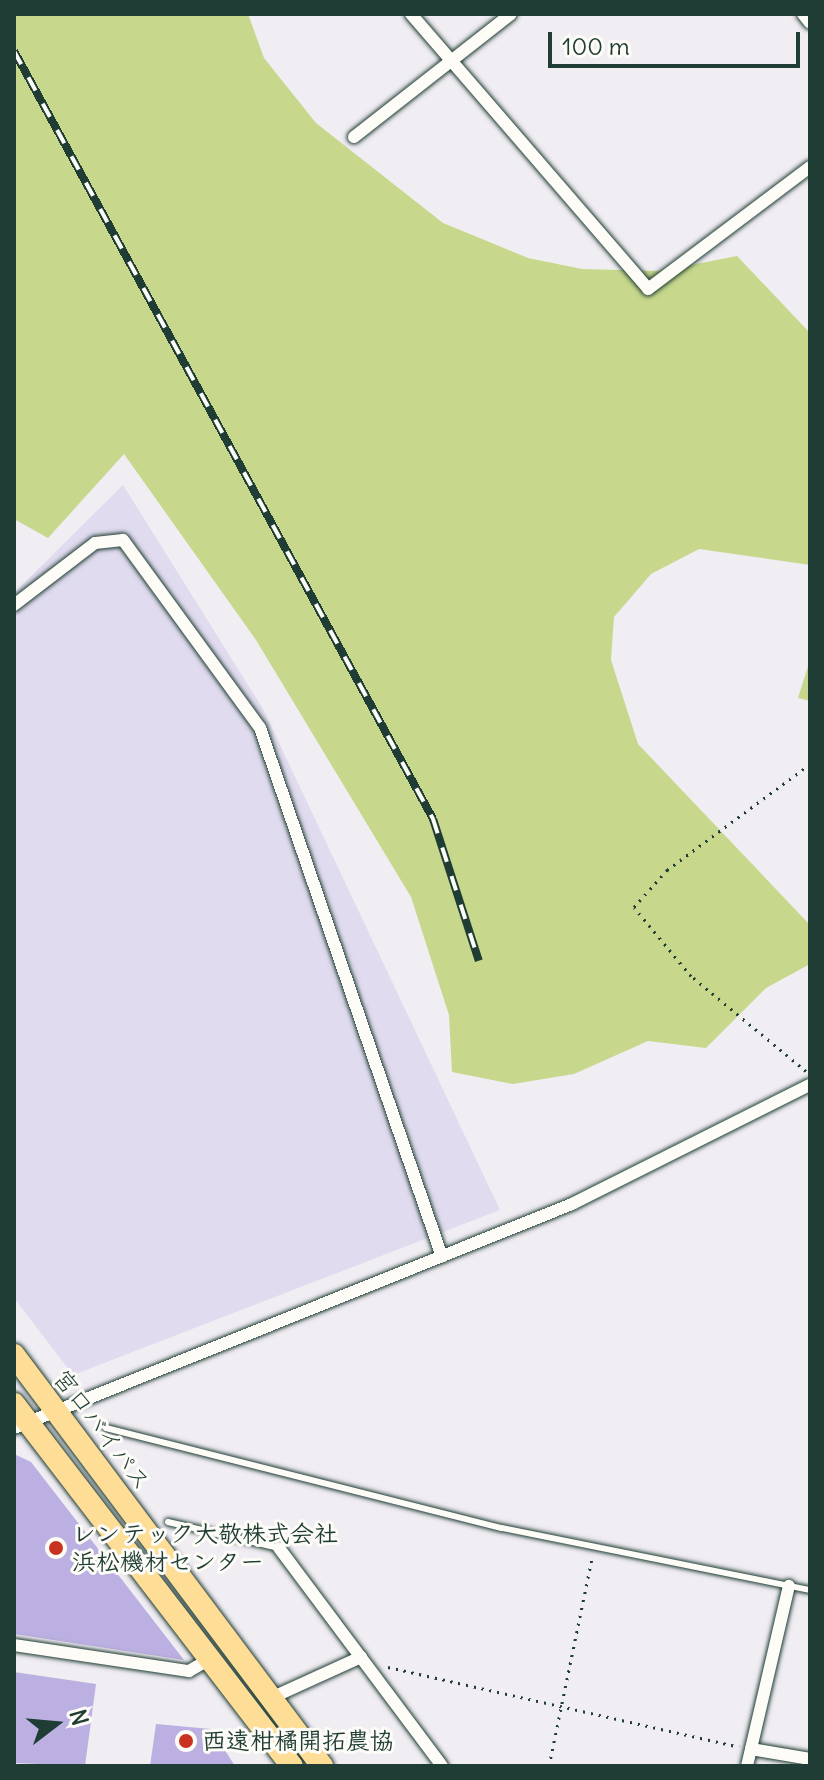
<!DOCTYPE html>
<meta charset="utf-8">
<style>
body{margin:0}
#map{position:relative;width:824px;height:1780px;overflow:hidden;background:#f0edf3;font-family:Delius,"Klee One",sans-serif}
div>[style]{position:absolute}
.built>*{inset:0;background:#e0dbee}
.green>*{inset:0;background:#c7d88c}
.building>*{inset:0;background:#bbb0e1}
.path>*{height:3px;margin-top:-1.5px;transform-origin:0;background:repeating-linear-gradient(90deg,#1f3d34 0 2px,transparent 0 8px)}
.roads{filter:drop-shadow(0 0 2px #1f3d34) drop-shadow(0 0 2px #1f3d34)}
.service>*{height:6px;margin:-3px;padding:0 3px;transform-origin:3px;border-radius:3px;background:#fdfcf7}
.minor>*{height:12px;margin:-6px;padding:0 6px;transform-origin:6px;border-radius:6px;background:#fdfcf7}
.trunk>*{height:22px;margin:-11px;padding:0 11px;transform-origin:11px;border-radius:11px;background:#fedd96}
.rail>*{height:8px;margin-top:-4px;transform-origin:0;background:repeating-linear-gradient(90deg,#fdfcf7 0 15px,#1f3d34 0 30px);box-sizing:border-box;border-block:2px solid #1f3d34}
.dots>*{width:22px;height:22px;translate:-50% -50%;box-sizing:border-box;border:4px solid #fdfcf7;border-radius:50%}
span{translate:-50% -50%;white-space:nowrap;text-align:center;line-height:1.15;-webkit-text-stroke:6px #fdfcf7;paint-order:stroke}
.street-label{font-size:24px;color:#1f3d34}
.poi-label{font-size:24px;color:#1f3d34;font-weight:700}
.left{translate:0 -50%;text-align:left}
.frame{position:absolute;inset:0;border:16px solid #1f3d34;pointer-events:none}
.north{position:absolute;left:16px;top:1684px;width:80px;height:80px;-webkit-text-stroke:6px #fdfcf7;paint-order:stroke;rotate:74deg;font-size:22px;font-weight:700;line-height:32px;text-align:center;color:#1f3d34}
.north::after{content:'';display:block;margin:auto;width:28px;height:36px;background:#1f3d34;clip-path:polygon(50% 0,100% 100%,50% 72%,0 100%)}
.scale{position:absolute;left:548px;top:32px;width:252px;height:36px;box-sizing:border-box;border:4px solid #1f3d34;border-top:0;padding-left:10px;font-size:24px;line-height:28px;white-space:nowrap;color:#1f3d34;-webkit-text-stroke:6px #fdfcf7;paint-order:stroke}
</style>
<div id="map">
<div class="built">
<i style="clip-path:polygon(123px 485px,263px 709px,500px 1210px,73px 1375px,14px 1298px,14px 593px)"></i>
</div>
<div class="green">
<i style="clip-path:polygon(14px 14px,248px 14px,264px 58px,316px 123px,443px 223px,528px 258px,582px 269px,660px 271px,737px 256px,810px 333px,810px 565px,699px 549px,651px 574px,614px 617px,611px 660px,638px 744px,810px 925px,810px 964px,766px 988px,706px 1048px,648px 1041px,574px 1074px,513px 1084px,452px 1072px,449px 1015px,411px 897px,256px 640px,124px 454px,48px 538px,14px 519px)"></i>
<i style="clip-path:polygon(810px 660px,810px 701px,798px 698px)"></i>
</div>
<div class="building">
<i style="clip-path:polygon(14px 1454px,31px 1462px,184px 1660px,14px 1634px)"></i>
<i style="clip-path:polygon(14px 1672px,96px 1684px,85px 1766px,14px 1763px)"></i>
<i style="clip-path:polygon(156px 1724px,211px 1729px,235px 1766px,150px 1766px)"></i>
</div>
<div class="path">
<i style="left:810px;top:370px;width:8px;rotate:90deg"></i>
<i style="left:806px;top:1071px;width:149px;rotate:-140.4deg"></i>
<i style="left:691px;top:976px;width:89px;rotate:-129.6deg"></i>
<i style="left:634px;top:907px;width:50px;rotate:-48.3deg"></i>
<i style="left:667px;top:870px;width:178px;rotate:-36.5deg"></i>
<i style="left:388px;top:1667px;width:360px;rotate:12.8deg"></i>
<i style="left:549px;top:1766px;width:211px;rotate:-78.3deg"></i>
</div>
<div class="roads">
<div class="service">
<i style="left:106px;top:1428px;width:408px;rotate:14.2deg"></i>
<i style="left:502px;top:1528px;width:314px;rotate:11.4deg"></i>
<i style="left:168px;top:1522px;width:114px;rotate:13.2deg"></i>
</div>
<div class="minor">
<i style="left:411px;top:14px;width:363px;rotate:49.2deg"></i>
<i style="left:648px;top:289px;width:203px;rotate:-37deg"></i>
<i style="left:803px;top:14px;width:11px;rotate:52deg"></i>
<i style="left:354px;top:137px;width:199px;rotate:-38.1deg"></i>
<i style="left:14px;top:605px;width:102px;rotate:-37.4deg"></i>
<i style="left:95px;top:543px;width:28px;rotate:-6deg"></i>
<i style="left:123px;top:540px;width:233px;rotate:53.9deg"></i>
<i style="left:260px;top:728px;width:559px;rotate:71.01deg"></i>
<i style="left:14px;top:1428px;width:601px;rotate:-21.87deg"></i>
<i style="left:572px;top:1204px;width:266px;rotate:-26.6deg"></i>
<i style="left:279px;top:1548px;width:272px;rotate:53.2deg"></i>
<i style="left:14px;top:1645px;width:177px;rotate:8.5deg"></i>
<i style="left:189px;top:1671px;width:24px;rotate:-30deg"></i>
<i style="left:271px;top:1698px;width:99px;rotate:-24.5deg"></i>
<i style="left:751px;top:1749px;width:60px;rotate:9.6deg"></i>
<i style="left:747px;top:1766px;width:185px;rotate:-76.9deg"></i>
</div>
<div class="trunk">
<i style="left:14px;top:1355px;width:514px;rotate:53.15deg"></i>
<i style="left:14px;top:1404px;width:456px;rotate:52.5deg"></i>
</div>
</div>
<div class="rail">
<i style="left:14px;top:51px;width:875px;rotate:61.38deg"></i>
<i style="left:433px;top:819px;width:149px;rotate:72.1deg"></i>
</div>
<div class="dots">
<i style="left:56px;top:1548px;background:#c8321e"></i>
<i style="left:186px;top:1741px;background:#c8321e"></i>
</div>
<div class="street-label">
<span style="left:102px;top:1430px;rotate:53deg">宮口バイパス</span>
</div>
<div class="poi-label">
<span class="left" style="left:72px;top:1548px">レンテック大敬株式会社<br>浜松機材センター</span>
<span class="left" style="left:202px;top:1741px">西遠柑橘開拓農協</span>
</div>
<div class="frame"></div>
<div class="north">N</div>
<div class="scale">100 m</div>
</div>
